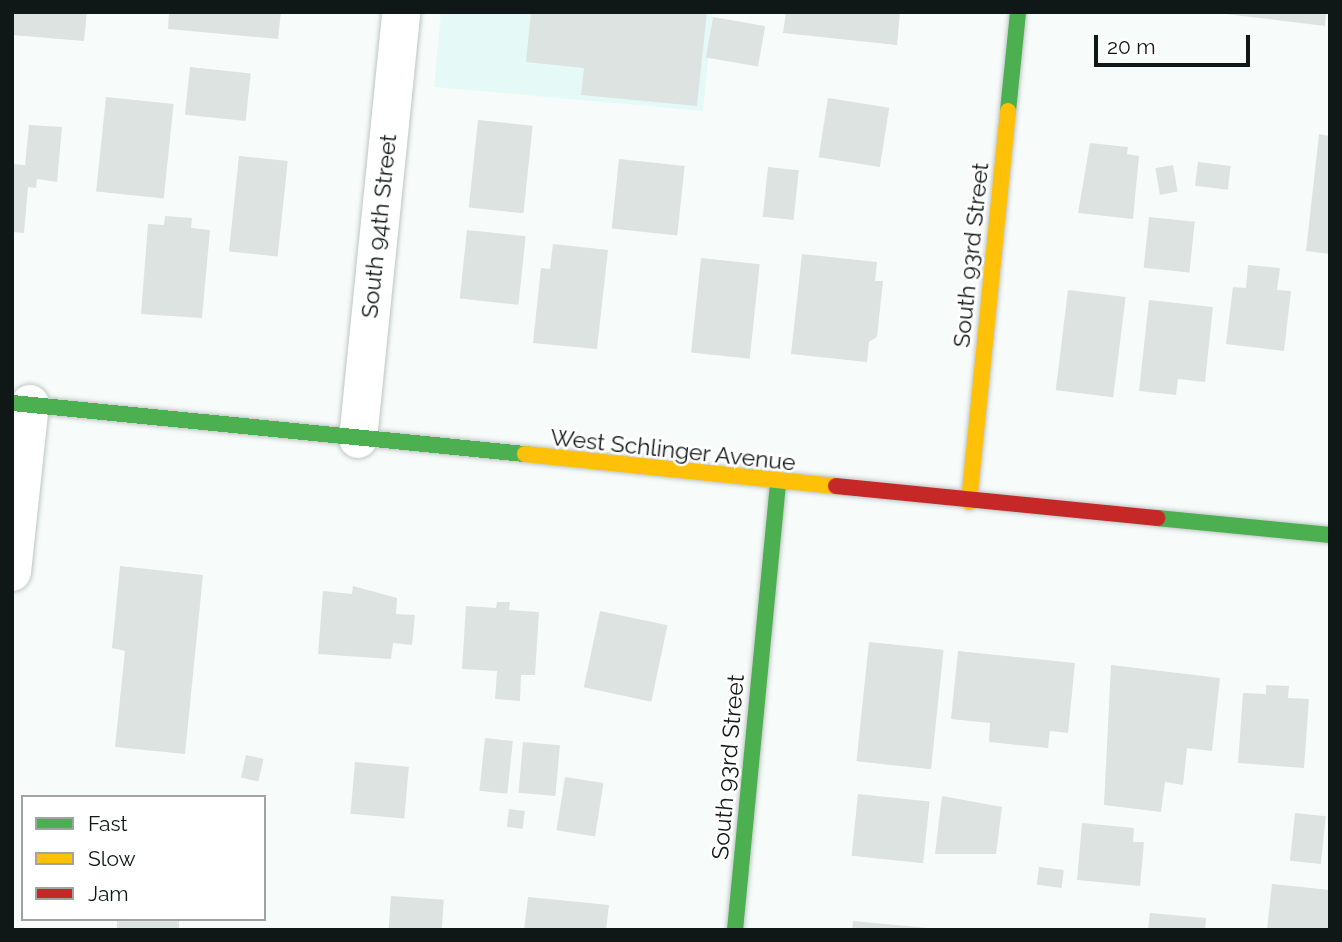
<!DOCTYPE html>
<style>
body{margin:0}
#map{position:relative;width:1342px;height:942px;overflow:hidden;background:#f7fcfb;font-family:Raleway,sans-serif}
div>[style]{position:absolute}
.built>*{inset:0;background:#e5faf7}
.building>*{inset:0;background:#dce3e1;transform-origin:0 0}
.roads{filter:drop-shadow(0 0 2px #bec5c3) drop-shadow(0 0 2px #bec5c3)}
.street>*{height:38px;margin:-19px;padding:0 19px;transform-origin:19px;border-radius:19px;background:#fefffe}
.fast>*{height:16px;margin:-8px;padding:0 8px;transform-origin:8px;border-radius:8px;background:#4caf50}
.slow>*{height:16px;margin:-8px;padding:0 8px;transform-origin:8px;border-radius:8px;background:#ffc107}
.jam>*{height:16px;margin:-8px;padding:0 8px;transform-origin:8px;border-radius:8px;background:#c62828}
span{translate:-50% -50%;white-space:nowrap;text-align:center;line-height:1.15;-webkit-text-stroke:5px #fff;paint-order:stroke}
.street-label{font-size:23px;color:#101817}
.frame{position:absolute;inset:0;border:14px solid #101817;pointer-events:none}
.legend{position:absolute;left:21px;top:795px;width:245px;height:126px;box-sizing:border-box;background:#fff;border:2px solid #9fa3a2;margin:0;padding:9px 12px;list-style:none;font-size:21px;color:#101817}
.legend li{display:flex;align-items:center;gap:14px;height:35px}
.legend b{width:35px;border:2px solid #9fa3a2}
.scale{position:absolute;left:1094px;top:35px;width:156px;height:32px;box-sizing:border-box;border:4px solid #101817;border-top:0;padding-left:9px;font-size:21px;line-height:24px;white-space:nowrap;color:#101817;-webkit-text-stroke:5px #fff;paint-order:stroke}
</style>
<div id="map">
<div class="built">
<i style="clip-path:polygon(441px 12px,713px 12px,703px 111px,434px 87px)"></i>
</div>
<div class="building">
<i style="clip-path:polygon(12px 12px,87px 12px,84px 41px,12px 35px)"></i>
<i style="clip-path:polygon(169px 12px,281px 12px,278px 39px,168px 29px)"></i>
<i style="clip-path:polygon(531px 12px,707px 12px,697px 106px,581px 95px,584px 68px,526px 62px)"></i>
<i style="clip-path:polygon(786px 12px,900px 12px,897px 45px,783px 33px)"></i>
<i style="clip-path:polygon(1209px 12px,1326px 12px,1325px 26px)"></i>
<i style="left:713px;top:17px;width:53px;height:41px;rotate:10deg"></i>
<i style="left:190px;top:67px;width:61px;height:48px;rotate:6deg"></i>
<i style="left:106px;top:97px;width:68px;height:95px;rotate:6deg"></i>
<i style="left:828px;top:98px;width:62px;height:60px;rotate:9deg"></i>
<i style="left:478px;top:120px;width:55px;height:88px;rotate:6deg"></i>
<i style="clip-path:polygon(29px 125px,62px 127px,57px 182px,37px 179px,36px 188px,28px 187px,24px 233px,12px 232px,12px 164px,25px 165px)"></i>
<i style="clip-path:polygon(1319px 134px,1330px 136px,1330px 254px,1306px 251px)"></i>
<i style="clip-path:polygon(1090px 143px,1128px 147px,1127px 154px,1139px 156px,1133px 219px,1078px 213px)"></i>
<i style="left:239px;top:156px;width:49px;height:96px;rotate:6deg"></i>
<i style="left:619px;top:159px;width:66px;height:70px;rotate:6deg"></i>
<i style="left:1198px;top:162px;width:33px;height:24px;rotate:7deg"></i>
<i style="left:1173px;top:165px;width:27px;height:18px;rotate:80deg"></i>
<i style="left:768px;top:167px;width:31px;height:50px;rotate:6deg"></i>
<i style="clip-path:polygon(165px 216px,192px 218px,191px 228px,210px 230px,202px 318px,141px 314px,148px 224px,164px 225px)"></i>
<i style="left:1149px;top:217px;width:46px;height:51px;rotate:6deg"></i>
<i style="left:467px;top:230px;width:59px;height:69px;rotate:6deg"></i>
<i style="clip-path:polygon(553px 244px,608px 250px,597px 349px,533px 343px,541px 268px,550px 269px)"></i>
<i style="clip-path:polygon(802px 254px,877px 262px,875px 281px,883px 281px,877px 337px,869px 342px,867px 362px,791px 354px)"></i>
<i style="left:701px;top:258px;width:59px;height:95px;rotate:6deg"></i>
<i style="clip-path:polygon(1248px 265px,1280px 268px,1277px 290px,1291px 291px,1284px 351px,1226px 344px,1233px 287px,1246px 288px)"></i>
<i style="left:1068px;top:290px;width:58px;height:101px;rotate:7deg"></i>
<i style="clip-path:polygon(1149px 300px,1213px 307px,1205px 382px,1178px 379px,1176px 395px,1139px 391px)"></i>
<i style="clip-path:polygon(120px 566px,203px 575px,185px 754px,115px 747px,125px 651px,112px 648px)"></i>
<i style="clip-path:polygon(353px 586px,397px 598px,396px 614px,415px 615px,412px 645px,393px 643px,391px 659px,318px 654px,323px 591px,352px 594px)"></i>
<i style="clip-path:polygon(497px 602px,510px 602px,509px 610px,539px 612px,535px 675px,521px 675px,520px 701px,495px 699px,497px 671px,462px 669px,466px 606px,496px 608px)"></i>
<i style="left:600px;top:611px;width:69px;height:78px;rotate:12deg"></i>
<i style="left:869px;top:642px;width:75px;height:120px;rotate:6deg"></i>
<i style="clip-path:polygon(958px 651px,1075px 663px,1068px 733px,1050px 731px,1048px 748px,989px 742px,990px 723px,951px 719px)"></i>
<i style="clip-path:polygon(1111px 665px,1220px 678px,1212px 751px,1187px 748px,1183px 785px,1165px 782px,1161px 812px,1104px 805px)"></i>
<i style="clip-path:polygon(1266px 685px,1289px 686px,1288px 698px,1309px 699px,1304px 768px,1238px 763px,1243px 693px,1266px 694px)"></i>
<i style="left:485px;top:738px;width:28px;height:53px;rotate:6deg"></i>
<i style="left:523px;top:742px;width:37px;height:51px;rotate:5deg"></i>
<i style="left:246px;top:755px;width:18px;height:23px;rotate:13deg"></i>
<i style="left:355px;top:762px;width:54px;height:52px;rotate:5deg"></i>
<i style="left:565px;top:777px;width:39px;height:54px;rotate:9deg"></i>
<i style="left:858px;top:794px;width:72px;height:62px;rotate:6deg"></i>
<i style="clip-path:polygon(942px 796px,1002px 807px,996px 854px,935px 854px)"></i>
<i style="left:509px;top:809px;width:16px;height:18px;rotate:7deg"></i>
<i style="left:1295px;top:813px;width:31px;height:48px;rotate:6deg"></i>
<i style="clip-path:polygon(1082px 823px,1134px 828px,1133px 842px,1144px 842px,1140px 886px,1077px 880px)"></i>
<i style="left:1039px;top:867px;width:25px;height:18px;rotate:7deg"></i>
<i style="clip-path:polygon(1272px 884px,1330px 890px,1330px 930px,1267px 930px)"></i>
<i style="left:391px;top:896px;width:53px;height:34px;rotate:4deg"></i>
<i style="clip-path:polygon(528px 897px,609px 905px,606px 930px,524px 930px)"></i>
<i style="clip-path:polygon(1150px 913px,1206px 918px,1205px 930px,1148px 930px)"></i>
<i style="left:117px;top:919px;width:62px;height:11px"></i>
<i style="clip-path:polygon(853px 921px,928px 928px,927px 930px,852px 930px)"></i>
</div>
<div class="roads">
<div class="street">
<i style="left:358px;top:439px;width:429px;rotate:-84.2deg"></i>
<i style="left:12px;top:572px;width:169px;rotate:-83.9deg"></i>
</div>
<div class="fast">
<i style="left:1008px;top:111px;width:100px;rotate:-84.2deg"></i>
<i style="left:12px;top:403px;width:516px;rotate:5.68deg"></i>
<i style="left:1157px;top:518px;width:174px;rotate:5.6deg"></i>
<i style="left:735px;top:930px;width:448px;rotate:-84.5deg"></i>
</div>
<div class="slow">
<i style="left:525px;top:454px;width:313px;rotate:5.9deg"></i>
<i style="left:969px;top:502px;width:393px;rotate:-84.3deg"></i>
</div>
<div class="jam">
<i style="left:836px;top:486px;width:323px;rotate:5.7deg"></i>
</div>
</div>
<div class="street-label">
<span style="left:379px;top:226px;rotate:-84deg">South 94th Street</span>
<span style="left:971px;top:255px;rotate:-84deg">South 93rd Street</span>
<span style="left:673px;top:450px;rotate:6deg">West Schlinger Avenue</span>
<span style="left:728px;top:767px;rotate:-85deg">South 93rd Street</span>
</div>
<div class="frame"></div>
<ul class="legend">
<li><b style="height:9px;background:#4caf50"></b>Fast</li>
<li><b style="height:9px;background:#ffc107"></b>Slow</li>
<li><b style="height:9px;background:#c62828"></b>Jam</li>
</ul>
<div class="scale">20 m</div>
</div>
